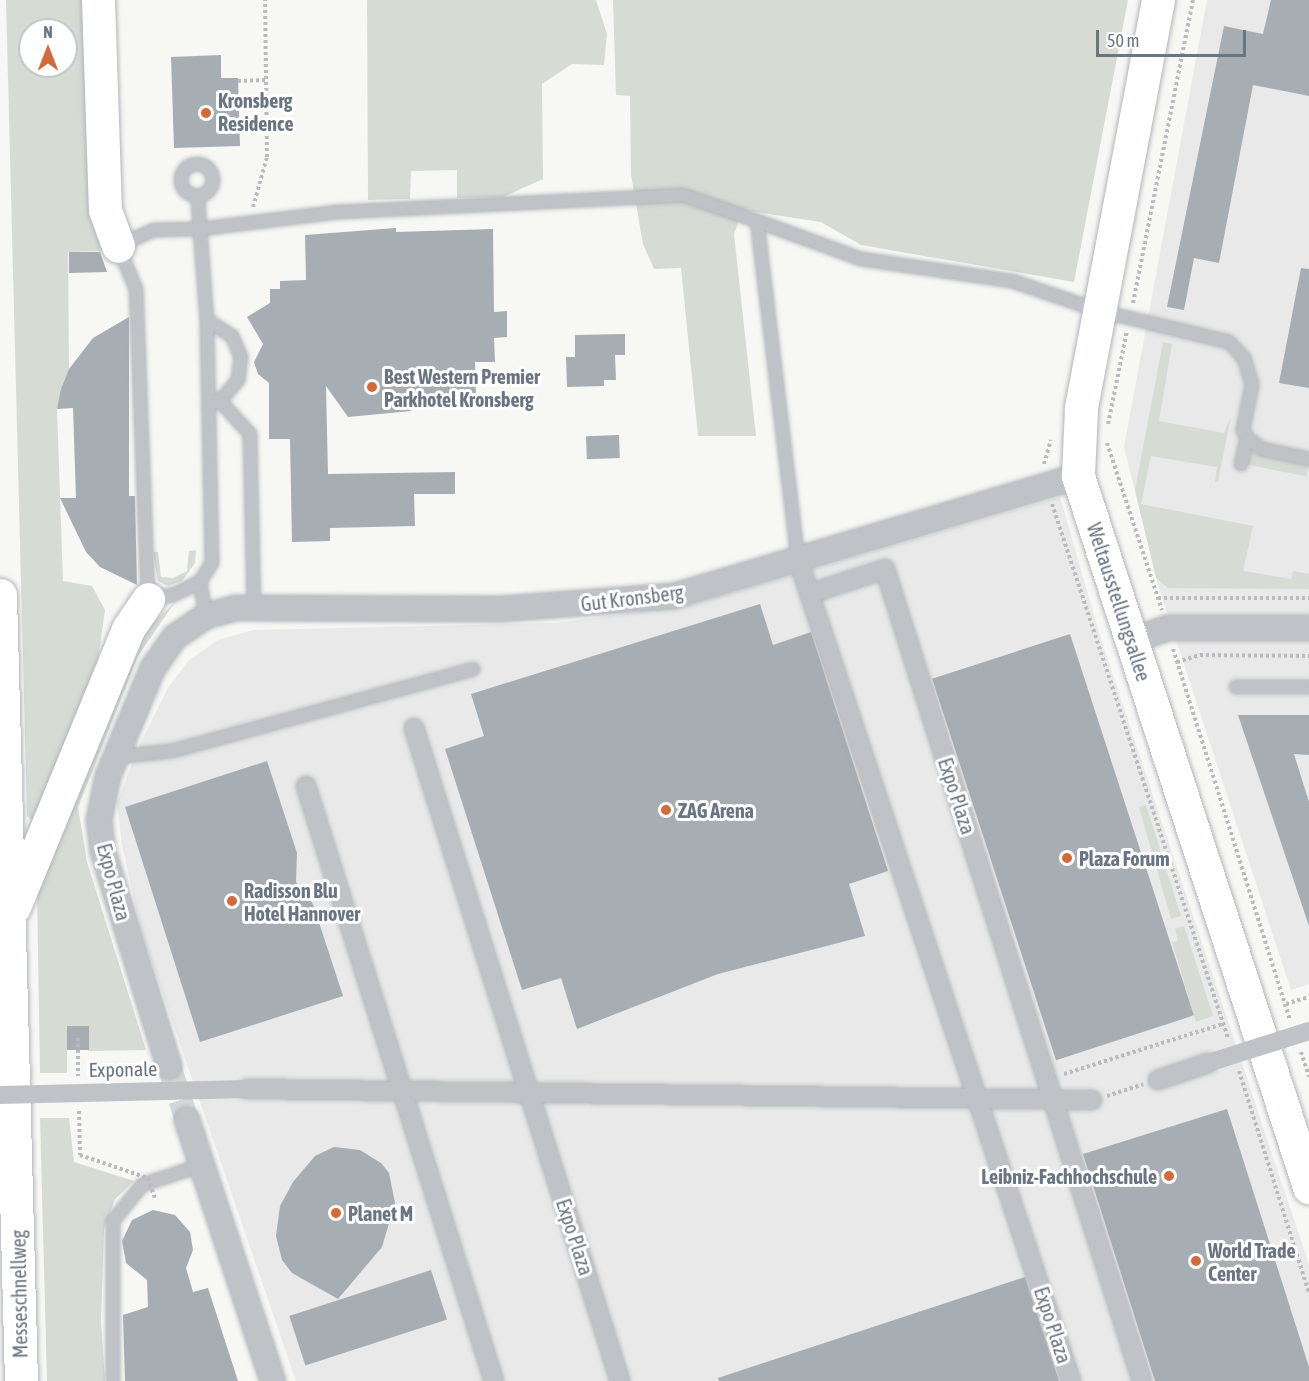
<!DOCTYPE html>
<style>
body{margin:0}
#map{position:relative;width:1309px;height:1381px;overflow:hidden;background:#f7f7f4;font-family:"Asap Condensed",sans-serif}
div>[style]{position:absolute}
.built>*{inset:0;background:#e8e9e8}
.green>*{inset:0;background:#d6dbd4;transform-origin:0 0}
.building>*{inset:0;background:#a6adb3;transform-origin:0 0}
.minor-tunnel>*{height:24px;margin-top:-12px;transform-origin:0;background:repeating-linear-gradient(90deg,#d4d6d8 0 24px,transparent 0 36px)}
.path>*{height:4px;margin-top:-2px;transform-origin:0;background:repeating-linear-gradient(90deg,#b9bbbe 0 3px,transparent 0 6px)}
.roads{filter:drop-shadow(0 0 2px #b1b6ba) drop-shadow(0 0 2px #b1b6ba)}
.service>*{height:12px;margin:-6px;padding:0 6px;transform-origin:6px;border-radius:6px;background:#bfc2c6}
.service>.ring{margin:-6px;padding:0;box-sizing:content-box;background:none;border:12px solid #bfc2c6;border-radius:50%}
.pedestrian>*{height:18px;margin:-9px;padding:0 9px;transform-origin:9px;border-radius:9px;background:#bfc2c6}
.minor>*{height:24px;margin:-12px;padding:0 12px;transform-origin:12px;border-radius:12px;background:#bfc2c6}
.secondary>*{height:33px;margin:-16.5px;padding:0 16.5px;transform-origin:16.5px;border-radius:16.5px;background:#fff}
.trunk>*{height:33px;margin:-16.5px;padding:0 16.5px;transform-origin:16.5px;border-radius:16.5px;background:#fff}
.path-bridge>*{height:4px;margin-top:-2px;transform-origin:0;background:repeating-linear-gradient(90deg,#b9bbbe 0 3px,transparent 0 6px)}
.pedestrian-bridge>*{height:18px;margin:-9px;padding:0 9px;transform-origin:9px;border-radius:9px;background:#bfc2c6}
.dots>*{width:16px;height:16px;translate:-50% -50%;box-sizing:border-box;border:3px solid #fff;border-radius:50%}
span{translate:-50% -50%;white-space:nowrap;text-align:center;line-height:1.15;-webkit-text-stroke:6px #fff;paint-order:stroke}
.poi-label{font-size:20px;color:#697582;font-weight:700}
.left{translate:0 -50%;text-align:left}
.right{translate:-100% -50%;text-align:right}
.street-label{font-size:20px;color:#697582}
.north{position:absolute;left:18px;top:18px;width:60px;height:60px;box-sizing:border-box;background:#fff;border:2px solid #c3c8cd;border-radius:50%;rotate:0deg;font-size:16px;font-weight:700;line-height:24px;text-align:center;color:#697582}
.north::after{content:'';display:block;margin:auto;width:21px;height:27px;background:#d26b39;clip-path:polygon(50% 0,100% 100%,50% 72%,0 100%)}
.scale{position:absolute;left:1096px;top:30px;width:150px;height:27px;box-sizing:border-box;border:3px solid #697582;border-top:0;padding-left:8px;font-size:18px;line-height:21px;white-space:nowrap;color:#697582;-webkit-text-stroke:4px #fff;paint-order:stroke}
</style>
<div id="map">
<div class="built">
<i style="clip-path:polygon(1207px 0,1309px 0,1309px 984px,1291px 990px,1159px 588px,1124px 447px)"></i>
<i style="clip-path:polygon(1060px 497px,1100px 636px,1309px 1265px,1309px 1381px,296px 1381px,141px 930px,122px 845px,117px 803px,138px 748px,168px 688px,188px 661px,218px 640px,253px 630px,555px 623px,692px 605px)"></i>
</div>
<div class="green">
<i style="clip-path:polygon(evenodd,6px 0,92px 0,109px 251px,68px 252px,69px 369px,57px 409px,63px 581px,92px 586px,105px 610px,96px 674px,32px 821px,27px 816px,6px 0,30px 30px,66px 30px,66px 66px,30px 66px,30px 30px)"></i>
<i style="clip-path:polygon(367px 0,596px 0,607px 34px,604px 65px,572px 64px,542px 84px,543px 179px,503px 197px,457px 198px,457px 170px,411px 171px,410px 199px,368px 200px)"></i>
<i style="clip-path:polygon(613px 0,1128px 0,1074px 282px,861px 245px,821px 222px,743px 210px,734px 234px,756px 436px,698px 436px,681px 268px,654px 269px,643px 244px,631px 175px,630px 96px,616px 95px)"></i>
<i style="clip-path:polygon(1163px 342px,1172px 344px,1159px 421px,1224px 433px,1231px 416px,1218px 482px,1215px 482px,1217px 467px,1151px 456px,1141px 504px,1253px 526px,1243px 571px,1291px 579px,1293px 571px,1309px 574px,1309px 589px,1168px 588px,1156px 578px,1135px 490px)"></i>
<i style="left:1250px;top:452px;width:60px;height:13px;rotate:11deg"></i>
<i style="clip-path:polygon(196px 550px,195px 563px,182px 581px,168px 586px,158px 581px,153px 552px,158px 552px,161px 577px,173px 578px,187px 571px,189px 551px)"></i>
<i style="clip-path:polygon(175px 602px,138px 656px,78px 807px,87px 862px,146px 1050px,89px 1051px,67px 1027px,67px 1073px,40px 1073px,37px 890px,140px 636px)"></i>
<i style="clip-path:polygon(1146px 805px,1181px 916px,1171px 919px,1139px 807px)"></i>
<i style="clip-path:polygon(1184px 926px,1213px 1016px,1196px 1022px,1172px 942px,1178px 940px,1175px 929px)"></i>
<i style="clip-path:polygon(40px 1118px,69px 1118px,74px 1162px,134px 1181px,115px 1199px,104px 1230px,101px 1321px,105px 1381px,47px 1381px)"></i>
</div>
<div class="building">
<i style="clip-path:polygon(1271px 0,1309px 0,1309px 96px,1253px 85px,1219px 263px,1194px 258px,1184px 310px,1167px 307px,1224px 26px,1263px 34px)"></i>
<i style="clip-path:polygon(221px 55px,221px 78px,238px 78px,240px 146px,174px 148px,171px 57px)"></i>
<i style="clip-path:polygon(396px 228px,396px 232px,493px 229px,494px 312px,507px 311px,507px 337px,494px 338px,495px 362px,475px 362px,476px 396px,411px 397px,411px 411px,348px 417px,326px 386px,328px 474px,455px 472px,455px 494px,414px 494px,415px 526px,330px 528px,330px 541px,292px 542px,290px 439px,269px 439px,269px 383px,258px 374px,254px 362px,263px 344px,247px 317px,270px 303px,270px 289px,280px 289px,280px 281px,306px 280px,305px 235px)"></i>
<i style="clip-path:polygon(69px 252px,100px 252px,107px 272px,69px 273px)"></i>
<i style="clip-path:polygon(1301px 268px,1309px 269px,1309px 388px,1279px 383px)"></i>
<i style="clip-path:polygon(129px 317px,129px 496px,135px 496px,137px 585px,100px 567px,86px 552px,60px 498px,76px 498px,73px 408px,57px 409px,61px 389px,69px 369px,93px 338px)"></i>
<i style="clip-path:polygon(625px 334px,625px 355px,615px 355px,616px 380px,604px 380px,604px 386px,567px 387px,566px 357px,575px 357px,575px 335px)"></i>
<i style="left:619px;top:435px;width:23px;height:33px;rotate:88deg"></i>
<i style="clip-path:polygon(760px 604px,773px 645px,811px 632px,888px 871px,849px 884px,865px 936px,718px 974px,577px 1029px,561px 978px,522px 990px,445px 749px,484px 736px,471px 694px)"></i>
<i style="left:1070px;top:634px;width:401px;height:145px;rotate:72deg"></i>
<i style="clip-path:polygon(1238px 715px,1309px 715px,1309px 755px,1294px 754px,1309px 802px,1309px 926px)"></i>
<i style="clip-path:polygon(267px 761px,297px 853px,296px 882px,313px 904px,343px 996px,200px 1042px,125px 807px)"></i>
<i style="left:67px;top:1026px;width:22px;height:24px"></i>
<i style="clip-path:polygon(1227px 1109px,1309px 1367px,1309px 1381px,1155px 1381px,1083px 1154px)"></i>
<i style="clip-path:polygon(334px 1147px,360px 1150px,381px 1163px,389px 1173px,395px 1203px,382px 1247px,338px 1299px,292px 1273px,282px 1260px,276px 1236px,280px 1206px,293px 1182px,315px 1156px)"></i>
<i style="clip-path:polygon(153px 1210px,175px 1215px,190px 1232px,193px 1250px,186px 1268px,193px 1292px,208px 1288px,238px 1381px,125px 1381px,123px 1315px,148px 1307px,147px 1280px,126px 1263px,122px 1241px,132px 1220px)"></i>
<i style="left:431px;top:1270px;width:52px;height:149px;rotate:72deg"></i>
<i style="clip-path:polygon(1025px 1277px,1059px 1381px,719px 1381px,718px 1378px)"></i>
</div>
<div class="minor-tunnel">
<i style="left:169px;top:1066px;width:57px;rotate:71.6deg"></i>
</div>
<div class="path">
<i style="left:238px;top:81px;width:27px;rotate:-2deg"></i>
<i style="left:253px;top:207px;width:52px;rotate:-74.4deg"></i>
<i style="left:267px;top:157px;width:157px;rotate:-90.7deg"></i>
<i style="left:1133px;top:303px;width:309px;rotate:-78.8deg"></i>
<i style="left:1108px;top:424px;width:95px;rotate:-78.5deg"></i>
<i style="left:1107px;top:443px;width:176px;rotate:71.8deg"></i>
<i style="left:1044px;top:464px;width:25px;rotate:-74deg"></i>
<i style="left:1052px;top:504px;width:562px;rotate:71.76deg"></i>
<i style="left:1158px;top:598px;width:151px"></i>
<i style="left:1173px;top:649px;width:388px;rotate:72.5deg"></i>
<i style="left:1177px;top:662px;width:24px;rotate:-17deg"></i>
<i style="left:1200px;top:655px;width:109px;rotate:0.5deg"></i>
<i style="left:1286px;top:1004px;width:24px;rotate:-17deg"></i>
<i style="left:1301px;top:1052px;width:26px;rotate:72deg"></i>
<i style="left:1239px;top:1071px;width:233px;rotate:72.5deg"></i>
<i style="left:1064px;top:1074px;width:167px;rotate:-17.5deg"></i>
<i style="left:1107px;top:1096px;width:38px;rotate:-18deg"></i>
</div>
<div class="roads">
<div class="service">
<i class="ring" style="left:181px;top:164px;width:20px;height:20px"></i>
<i style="left:198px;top:196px;width:33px;rotate:87deg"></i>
<i style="left:200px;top:229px;width:139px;rotate:-7deg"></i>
<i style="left:338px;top:212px;width:345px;rotate:-2.8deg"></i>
<i style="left:683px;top:195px;width:78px;rotate:19.4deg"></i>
<i style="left:219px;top:400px;width:46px;rotate:47.6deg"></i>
<i style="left:250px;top:434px;width:175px;rotate:88.7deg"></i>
<i style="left:1241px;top:464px;width:27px;rotate:-77deg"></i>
<i style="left:798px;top:559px;width:340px;rotate:-96.9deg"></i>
<i style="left:757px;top:221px;width:111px;rotate:20.1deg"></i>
<i style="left:861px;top:259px;width:153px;rotate:8.3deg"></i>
<i style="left:1012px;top:281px;width:93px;rotate:18.8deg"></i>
<i style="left:1100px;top:311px;width:133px;rotate:13.5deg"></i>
<i style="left:1229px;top:342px;width:22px;rotate:47deg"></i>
<i style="left:1244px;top:358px;width:28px;rotate:73deg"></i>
<i style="left:1252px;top:385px;width:46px;rotate:101.3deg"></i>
<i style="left:1243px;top:430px;width:9px;rotate:63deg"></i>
<i style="left:1247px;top:438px;width:19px;rotate:36deg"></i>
<i style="left:1262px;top:449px;width:48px;rotate:12deg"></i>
<i style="left:200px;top:582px;width:22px;rotate:-58deg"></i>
<i style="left:212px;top:563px;width:243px;rotate:-91.2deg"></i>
<i style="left:206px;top:616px;width:35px;rotate:-100deg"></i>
<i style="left:200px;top:582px;width:30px;rotate:154deg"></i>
<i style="left:173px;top:595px;width:25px;rotate:171deg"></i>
<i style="left:148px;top:599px;width:310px;rotate:-92.2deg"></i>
<i style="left:136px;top:289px;width:47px;rotate:-112.7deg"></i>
<i style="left:118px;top:246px;width:39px;rotate:-24deg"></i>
<i style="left:154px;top:230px;width:46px;rotate:-1.2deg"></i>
<i style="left:200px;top:229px;width:91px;rotate:85.6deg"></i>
<i style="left:207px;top:320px;width:30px;rotate:33deg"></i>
<i style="left:232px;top:336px;width:23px;rotate:67deg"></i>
<i style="left:241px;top:357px;width:23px;rotate:97deg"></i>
<i style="left:238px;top:380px;width:23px;rotate:130deg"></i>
<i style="left:223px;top:398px;width:16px;rotate:153deg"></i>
<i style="left:1236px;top:687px;width:73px"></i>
<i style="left:116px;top:757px;width:56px;rotate:-6.1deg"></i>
<i style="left:172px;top:751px;width:312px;rotate:-15.2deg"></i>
<i style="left:113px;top:1381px;width:160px;rotate:-90deg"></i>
<i style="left:113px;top:1221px;width:46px;rotate:-51.1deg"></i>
<i style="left:142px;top:1185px;width:63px;rotate:-18.4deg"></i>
</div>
<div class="pedestrian">
<i style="left:798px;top:559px;width:866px;rotate:71.63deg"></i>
<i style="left:809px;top:594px;width:80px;rotate:-18.2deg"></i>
<i style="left:885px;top:569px;width:852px;rotate:72.44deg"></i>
<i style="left:414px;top:728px;width:685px;rotate:72.49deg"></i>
<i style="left:306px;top:786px;width:624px;rotate:72.47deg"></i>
<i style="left:1158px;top:1080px;width:53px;rotate:-18.8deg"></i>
<i style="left:247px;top:1089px;width:845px;rotate:0.75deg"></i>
</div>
<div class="minor">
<i style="left:1130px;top:641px;width:39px;rotate:-19deg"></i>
<i style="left:1167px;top:628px;width:142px"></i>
<i style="left:169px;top:1066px;width:224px;rotate:-107.1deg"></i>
<i style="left:103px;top:852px;width:32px;rotate:-97deg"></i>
<i style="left:99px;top:820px;width:45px;rotate:-78.4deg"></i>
<i style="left:108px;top:776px;width:117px;rotate:-67.4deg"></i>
<i style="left:153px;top:668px;width:38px;rotate:-55deg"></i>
<i style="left:175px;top:637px;width:37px;rotate:-34deg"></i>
<i style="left:206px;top:616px;width:30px;rotate:-15deg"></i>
<i style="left:235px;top:608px;width:266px;rotate:0.2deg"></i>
<i style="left:501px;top:609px;width:173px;rotate:-4.3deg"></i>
<i style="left:674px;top:596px;width:421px;rotate:-16.5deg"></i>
<i style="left:187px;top:1120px;width:275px;rotate:71.8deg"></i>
</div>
<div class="secondary">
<i style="left:1158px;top:0;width:416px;rotate:100.7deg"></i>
<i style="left:1081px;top:409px;width:67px;rotate:92.6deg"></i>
<i style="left:1078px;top:476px;width:748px;rotate:72deg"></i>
</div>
<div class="trunk">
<i style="left:98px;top:0;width:210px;rotate:88.1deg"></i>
<i style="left:105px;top:210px;width:38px;rotate:70deg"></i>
<i style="left:0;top:595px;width:786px;rotate:88.47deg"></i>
<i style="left:14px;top:907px;width:300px;rotate:-67.7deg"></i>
<i style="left:128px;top:629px;width:36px;rotate:-56deg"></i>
</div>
</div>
<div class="path-bridge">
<i style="left:78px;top:1038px;width:38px;rotate:90deg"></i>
<i style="left:79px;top:1111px;width:44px;rotate:88.7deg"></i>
<i style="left:80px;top:1155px;width:72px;rotate:18.7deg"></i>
<i style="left:148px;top:1178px;width:21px;rotate:71deg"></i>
</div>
<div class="pedestrian-bridge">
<i style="left:1208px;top:1063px;width:106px;rotate:-17.6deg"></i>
<i style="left:0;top:1095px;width:247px;rotate:-1.4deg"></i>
</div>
<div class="dots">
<i style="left:206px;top:113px;background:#d26b39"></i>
<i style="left:372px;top:387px;background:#d26b39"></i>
<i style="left:666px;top:810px;background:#d26b39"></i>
<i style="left:1067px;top:858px;background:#d26b39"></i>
<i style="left:232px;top:901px;background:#d26b39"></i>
<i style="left:1169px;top:1176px;background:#d26b39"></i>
<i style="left:336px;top:1213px;background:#d26b39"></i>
<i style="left:1196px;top:1261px;background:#d26b39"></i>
</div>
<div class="poi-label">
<span class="left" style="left:218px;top:112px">Kronsberg<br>Residence</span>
<span class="left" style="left:384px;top:388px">Best Western Premier<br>Parkhotel Kronsberg</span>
<span class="left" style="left:678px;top:810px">ZAG Arena</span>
<span class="left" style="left:1079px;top:858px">Plaza Forum</span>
<span class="left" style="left:244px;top:902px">Radisson Blu<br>Hotel Hannover</span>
<span class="right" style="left:1157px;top:1176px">Leibniz-Fachhochschule</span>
<span class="left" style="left:348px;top:1213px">Planet M</span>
<span class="left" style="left:1208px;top:1262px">World Trade<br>Center</span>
</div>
<div class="street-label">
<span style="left:632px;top:598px;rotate:-7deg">Gut Kronsberg</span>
<span style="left:1119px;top:602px;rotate:72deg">Weltausstellungsallee</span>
<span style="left:957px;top:796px;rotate:72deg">Expo Plaza</span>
<span style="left:114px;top:882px;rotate:75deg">Expo Plaza</span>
<span style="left:123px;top:1069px;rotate:-1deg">Exponale</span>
<span style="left:575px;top:1237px;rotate:72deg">Expo Plaza</span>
<span style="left:19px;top:1294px;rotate:-91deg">Messeschnellweg</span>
<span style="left:1053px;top:1325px;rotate:72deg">Expo Plaza</span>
</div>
<div class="north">N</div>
<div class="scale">50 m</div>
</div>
